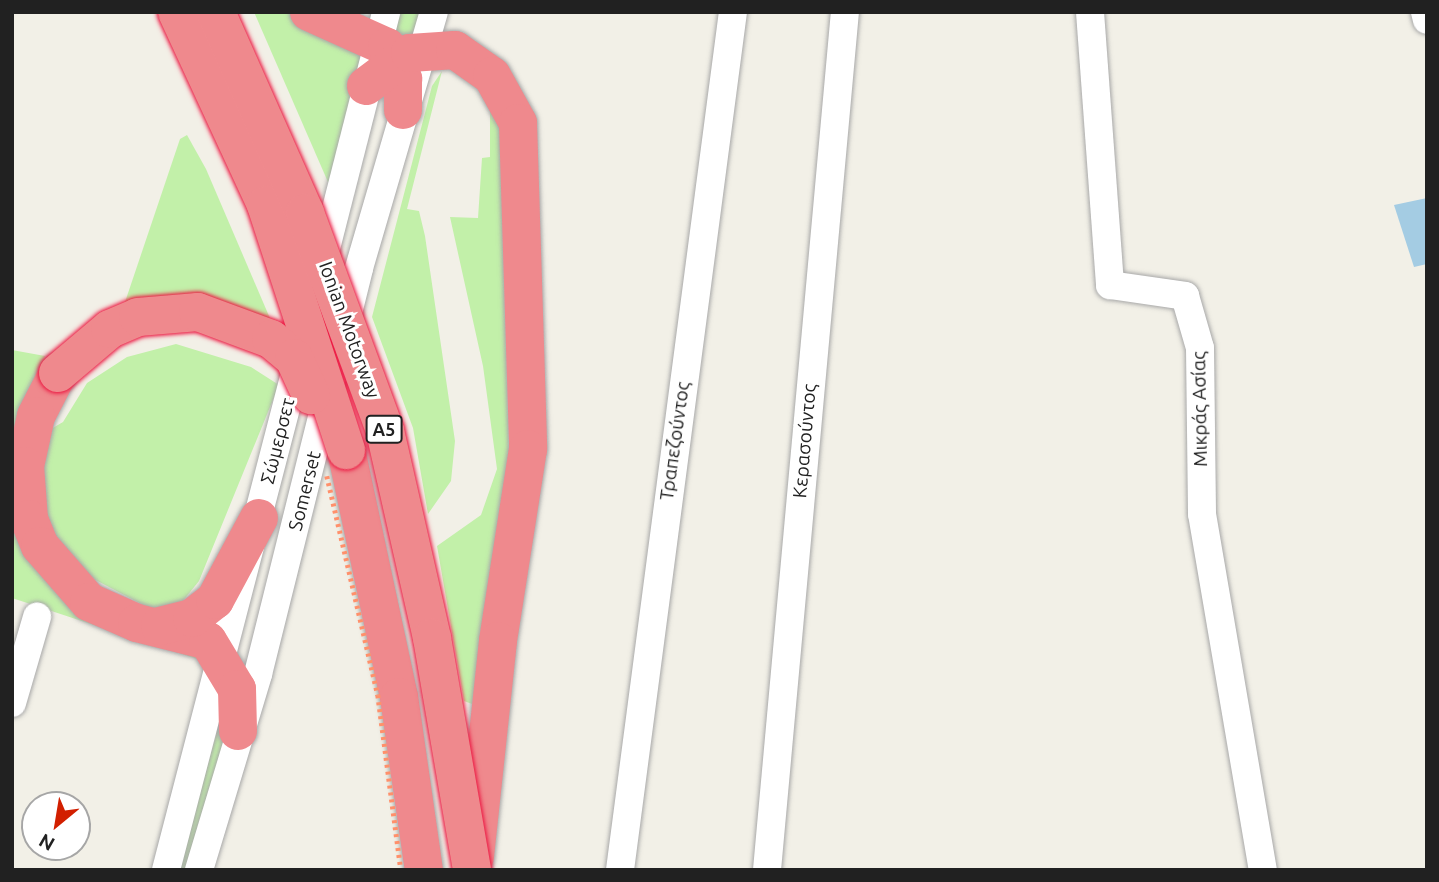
<!DOCTYPE html>
<meta charset="utf-8">
<style>
body{margin:0}
#map{position:relative;width:1439px;height:882px;overflow:hidden;background:#f2f0e7;font-family:Ubuntu,sans-serif}
div>[style]{position:absolute}
.grass>*{inset:0;background:#c2f0a9}
.water>*{inset:0;background:#a4cce3}
.roads{filter:drop-shadow(0 0 2px #a8a8a8) drop-shadow(0 0 2px #a8a8a8)}
.minor>*{height:28px;margin:-14px;padding:0 14px;transform-origin:14px;border-radius:14px;background:#fff}
.highway>*{height:38px;margin:-19px;padding:0 19px;transform-origin:19px;border-radius:19px;background:#ef898d}
.path-bridge>*{height:4.5px;margin-top:-2.25px;transform-origin:0;background:repeating-linear-gradient(90deg,#ff906b 0 3.5px,transparent 0 7px)}
.bridges{filter:drop-shadow(0 0 2px #ec1842) drop-shadow(0 0 2px #ec1842)}
.highway-bridge>*{height:38px;margin:-19px;padding:0 19px;transform-origin:19px;border-radius:19px;background:#ef898d}
span{translate:-50% -50%;white-space:nowrap;text-align:center;line-height:1.15;-webkit-text-stroke:6px #fff;paint-order:stroke}
.shield-label span{padding:2px 5px;background:#fff;border:2px solid;border-radius:5px;-webkit-text-stroke-width:0}
.shield-label{font-size:18px;color:#212121;font-weight:700}
.street-label{font-size:19px;color:#212121}
.frame{position:absolute;inset:0;border:14px solid #212121;pointer-events:none}
.north{position:absolute;left:21px;top:791px;width:70px;height:70px;box-sizing:border-box;background:#fff;border:2px solid #a6a6a6;border-radius:50%;rotate:210deg;font-size:19px;font-weight:700;line-height:28px;text-align:center;color:#212121}
.north::after{content:'';display:block;margin:auto;width:24px;height:32px;background:#d21f00;clip-path:polygon(50% 0,100% 100%,50% 72%,0 100%)}
</style>
<div id="map">
<div class="grass">
<i style="clip-path:polygon(254px 12px,290px 12px,364px 56px,331px 189px)"></i>
<i style="clip-path:polygon(397px 12px,421px 12px,414px 38px,389px 43px)"></i>
<i style="clip-path:polygon(442px 71px,407px 209px,419px 211px,425px 236px,455px 441px,451px 481px,428px 514px,413px 428px,372px 317px,432px 86px)"></i>
<i style="clip-path:polygon(490px 105px,499px 113px,510px 489px,472px 704px,464px 701px,437px 546px,481px 515px,497px 469px,483px 366px,450px 217px,478px 218px,482px 158px,490px 157px)"></i>
<i style="clip-path:polygon(187px 135px,206px 169px,272px 323px,123px 308px,180px 139px)"></i>
<i style="clip-path:polygon(176px 344px,251px 367px,279px 385px,199px 581px,182px 602px,151px 609px,86px 575px,50px 529px,40px 488px,51px 429px,63px 422px,87px 383px,127px 357px)"></i>
<i style="clip-path:polygon(12px 350px,45px 356px,15px 458px,24px 531px,163px 640px,206px 662px,12px 598px)"></i>
<i style="clip-path:polygon(226px 700px,235px 706px,190px 870px,178px 870px)"></i>
</div>
<div class="water">
<i style="clip-path:polygon(1427px 198px,1427px 264px,1414px 267px,1394px 205px)"></i>
</div>
<div class="roads">
<div class="minor">
<i style="left:1090px;top:12px;width:274px;rotate:85.8deg"></i>
<i style="left:1110px;top:285px;width:76px;rotate:8.3deg"></i>
<i style="left:1185px;top:296px;width:54px;rotate:73.9deg"></i>
<i style="left:1200px;top:348px;width:166px;rotate:89.3deg"></i>
<i style="left:1202px;top:514px;width:361px;rotate:80.3deg"></i>
<i style="left:1425px;top:12px;width:8px;rotate:76deg"></i>
<i style="left:322px;top:264px;width:260px;rotate:-75.7deg"></i>
<i style="left:12px;top:703px;width:90px;rotate:-73.8deg"></i>
<i style="left:166px;top:870px;width:529px;rotate:-75.44deg"></i>
<i style="left:199px;top:870px;width:205px;rotate:-73.2deg"></i>
<i style="left:258px;top:674px;width:418px;rotate:-76deg"></i>
<i style="left:359px;top:268px;width:267px;rotate:-73.7deg"></i>
<i style="left:620px;top:870px;width:865px;rotate:-82.5deg"></i>
<i style="left:767px;top:870px;width:862px;rotate:-84.81deg"></i>
</div>
<div class="highway">
<i style="left:309px;top:12px;width:85px;rotate:24.2deg"></i>
<i style="left:387px;top:47px;width:36px;rotate:63deg"></i>
<i style="left:403px;top:79px;width:31px;rotate:90deg"></i>
<i style="left:366px;top:86px;width:55px;rotate:-36.9deg"></i>
<i style="left:410px;top:53px;width:45px;rotate:-3.8deg"></i>
<i style="left:455px;top:50px;width:45px;rotate:35.1deg"></i>
<i style="left:492px;top:76px;width:54px;rotate:61deg"></i>
<i style="left:518px;top:123px;width:326px;rotate:88.2deg"></i>
<i style="left:528px;top:449px;width:194px;rotate:98.9deg"></i>
<i style="left:498px;top:641px;width:217px;rotate:96.1deg"></i>
<i style="left:58px;top:373px;width:48px;rotate:117.1deg"></i>
<i style="left:36px;top:416px;width:51px;rotate:102.4deg"></i>
<i style="left:25px;top:466px;width:53px;rotate:85.7deg"></i>
<i style="left:29px;top:519px;width:29px;rotate:68deg"></i>
<i style="left:40px;top:546px;width:74px;rotate:48.8deg"></i>
<i style="left:89px;top:602px;width:52px;rotate:23.6deg"></i>
<i style="left:137px;top:623px;width:73px;rotate:14.2deg"></i>
<i style="left:208px;top:641px;width:56px;rotate:58.9deg"></i>
<i style="left:237px;top:689px;width:42px;rotate:88.6deg"></i>
<i style="left:346px;top:450px;width:253px;rotate:77.9deg"></i>
<i style="left:399px;top:697px;width:175px;rotate:81.8deg"></i>
<i style="left:160px;top:626px;width:33px;rotate:-14deg"></i>
<i style="left:192px;top:618px;width:29px;rotate:-38deg"></i>
<i style="left:215px;top:600px;width:93px;rotate:-61.8deg"></i>
</div>
</div>
<div class="path-bridge">
<i style="left:327px;top:476px;width:225px;rotate:76.9deg"></i>
<i style="left:378px;top:695px;width:177px;rotate:82.5deg"></i>
</div>
<div class="bridges">
<div class="highway-bridge">
<i style="left:177px;top:12px;width:213px;rotate:65.2deg"></i>
<i style="left:266px;top:205px;width:258px;rotate:71.9deg"></i>
<i style="left:216px;top:12px;width:220px;rotate:66.1deg"></i>
<i style="left:305px;top:213px;width:232px;rotate:69.8deg"></i>
<i style="left:385px;top:431px;width:212px;rotate:77.2deg"></i>
<i style="left:432px;top:638px;width:235px;rotate:80.2deg"></i>
<i style="left:58px;top:373px;width:68px;rotate:-40.2deg"></i>
<i style="left:110px;top:329px;width:30px;rotate:-23deg"></i>
<i style="left:138px;top:317px;width:60px;rotate:-4.8deg"></i>
<i style="left:198px;top:312px;width:78px;rotate:20.3deg"></i>
<i style="left:271px;top:339px;width:30px;rotate:40deg"></i>
<i style="left:294px;top:358px;width:41px;rotate:65.3deg"></i>
</div>
</div>
<div class="shield-label">
<span style="left:384px;top:429px">Α5</span>
</div>
<div class="street-label">
<span style="left:349px;top:330px;rotate:70deg">Ionian Motorway</span>
<span style="left:1200px;top:409px;rotate:-91deg">Μικράς Ασίας</span>
<span style="left:278px;top:441px;rotate:-76deg">Σώμερσετ</span>
<span style="left:675px;top:441px;rotate:-82deg">Τραπεζούντος</span>
<span style="left:805px;top:441px;rotate:-85deg">Κερασούντος</span>
<span style="left:305px;top:491px;rotate:-76deg">Somerset</span>
</div>
<div class="frame"></div>
<div class="north">N</div>
</div>
